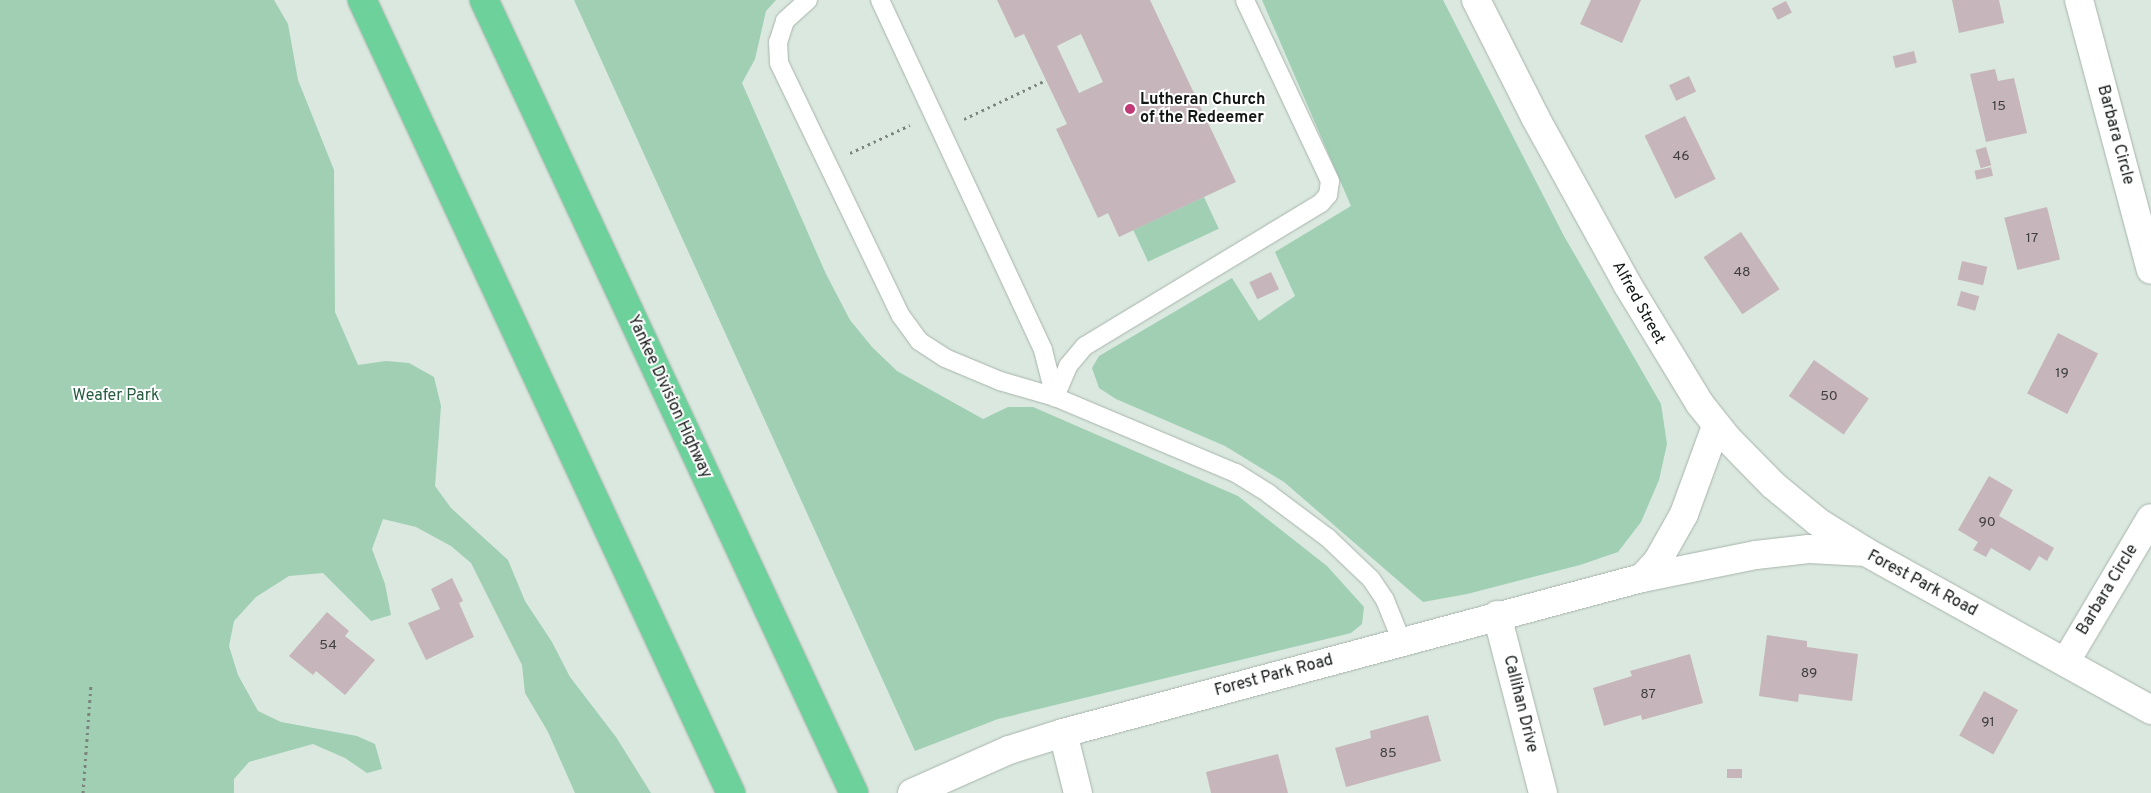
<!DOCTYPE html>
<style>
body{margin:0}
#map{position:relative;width:2151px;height:793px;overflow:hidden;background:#dae8df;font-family:Overpass,sans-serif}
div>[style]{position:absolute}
.green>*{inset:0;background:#a0cfb3;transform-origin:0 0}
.building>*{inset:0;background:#c6b6bb;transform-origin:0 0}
.path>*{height:3px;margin-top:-1.5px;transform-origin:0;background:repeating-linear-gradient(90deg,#7b847f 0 2.5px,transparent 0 6.5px)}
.roads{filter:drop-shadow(0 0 1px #a7b4ac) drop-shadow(0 0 1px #a7b4ac)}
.service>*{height:18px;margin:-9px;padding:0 9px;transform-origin:9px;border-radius:9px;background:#fff}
.minor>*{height:28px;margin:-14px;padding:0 14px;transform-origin:14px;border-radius:14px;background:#fff}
.tertiary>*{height:28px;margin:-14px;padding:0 14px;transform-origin:14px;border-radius:14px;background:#fff}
.motorway>*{height:28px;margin:-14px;padding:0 14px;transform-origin:14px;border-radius:14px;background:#6cd19b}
.dots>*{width:14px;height:14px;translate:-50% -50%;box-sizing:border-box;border:2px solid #fff;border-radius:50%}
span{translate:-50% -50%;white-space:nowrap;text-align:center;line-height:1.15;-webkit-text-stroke:4px #fff;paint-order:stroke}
.number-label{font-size:14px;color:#3f3e3e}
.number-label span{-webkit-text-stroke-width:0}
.poi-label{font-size:16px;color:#121614;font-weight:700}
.left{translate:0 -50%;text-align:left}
.street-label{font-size:16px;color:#121614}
.park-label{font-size:16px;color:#245b3f}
</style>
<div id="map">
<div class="green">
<i style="clip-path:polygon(0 0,274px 0,288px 24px,298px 80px,334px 170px,335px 312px,358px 365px,386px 361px,409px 363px,434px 377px,441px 406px,435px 486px,451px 508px,508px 560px,525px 601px,552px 642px,570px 677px,616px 737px,651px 793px,575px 793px,548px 732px,525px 693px,522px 665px,471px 563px,451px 546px,416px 527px,383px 519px,372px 549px,385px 584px,391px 615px,371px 621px,323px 573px,289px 576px,256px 597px,234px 621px,229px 646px,238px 675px,258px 711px,281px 722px,357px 736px,375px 744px,382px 769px,367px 773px,345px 758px,313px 744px,249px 762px,234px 779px,234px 793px,0 793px)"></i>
<i style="clip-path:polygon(574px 0,776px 0,766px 11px,755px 59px,742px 83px,826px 274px,850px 320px,872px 347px,897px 371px,983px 419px,1008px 407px,1033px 407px,1238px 496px,1327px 566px,1364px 607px,1362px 624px,1351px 633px,998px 719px,915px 751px)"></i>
<i style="clip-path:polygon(1262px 0,1443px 0,1564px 236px,1661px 404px,1667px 444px,1659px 480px,1641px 522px,1618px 552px,1580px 565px,1467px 594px,1423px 602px,1284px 482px,1225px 446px,1116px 399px,1099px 388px,1092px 368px,1099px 356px,1232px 278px,1259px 321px,1295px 296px,1275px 252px,1351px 206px)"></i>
<i style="left:1204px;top:197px;width:35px;height:78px;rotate:65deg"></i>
</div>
<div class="building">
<i style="clip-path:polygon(evenodd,997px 0,1150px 0,1236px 182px,1119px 237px,1108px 213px,1098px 218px,1056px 129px,1067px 124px,1024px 34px,1015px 38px,997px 0,1081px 34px,1103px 82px,1079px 93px,1057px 46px,1081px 34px)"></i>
<i style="clip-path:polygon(1591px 0,1641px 0,1622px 43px,1580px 24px)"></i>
<i style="clip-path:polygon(1952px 0,1999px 0,2004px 23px,1959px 33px)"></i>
<i style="left:1786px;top:1px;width:13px;height:16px;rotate:63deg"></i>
<i style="left:1914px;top:51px;width:12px;height:22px;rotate:76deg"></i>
<i style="clip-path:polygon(1995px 69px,1998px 81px,2014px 78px,2027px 133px,1986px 142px,1970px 74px)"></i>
<i style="left:1689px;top:76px;width:17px;height:22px;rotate:65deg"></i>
<i style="left:1685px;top:116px;width:70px;height:45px;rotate:64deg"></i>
<i style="left:1986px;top:147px;width:19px;height:11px;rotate:74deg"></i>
<i style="left:1991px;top:167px;width:9px;height:17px;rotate:77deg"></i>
<i style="left:2047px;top:207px;width:54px;height:44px;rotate:76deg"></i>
<i style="left:1741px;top:232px;width:69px;height:45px;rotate:56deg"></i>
<i style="left:1962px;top:261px;width:26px;height:19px;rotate:13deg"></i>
<i style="left:1271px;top:272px;width:19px;height:24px;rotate:65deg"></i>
<i style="left:1961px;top:291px;width:19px;height:15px;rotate:16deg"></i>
<i style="left:2058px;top:333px;width:45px;height:68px;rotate:27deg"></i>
<i style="left:1814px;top:360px;width:67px;height:44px;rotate:35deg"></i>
<i style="clip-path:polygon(1989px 476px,2013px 490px,1999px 516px,2054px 548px,2047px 561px,2039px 556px,2030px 571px,1991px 548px,1986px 557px,1973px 550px,1978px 542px,1958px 530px)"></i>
<i style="clip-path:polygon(452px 578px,463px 601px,459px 603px,474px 637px,426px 660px,408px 623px,440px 609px,431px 589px)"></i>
<i style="clip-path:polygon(327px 612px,349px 631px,345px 636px,375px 660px,345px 695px,316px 671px,313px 675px,289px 656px)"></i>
<i style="clip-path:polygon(1767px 635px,1807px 641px,1807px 647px,1858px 654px,1852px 701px,1799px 694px,1798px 702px,1759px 696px)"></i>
<i style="clip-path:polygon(1690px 654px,1703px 703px,1642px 720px,1641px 715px,1604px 726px,1593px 688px,1632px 676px,1630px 671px)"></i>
<i style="left:1984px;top:691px;width:39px;height:51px;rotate:29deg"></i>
<i style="clip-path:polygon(1428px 715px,1441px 761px,1346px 787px,1335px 748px,1371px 738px,1370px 731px)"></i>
<i style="clip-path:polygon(1278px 754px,1288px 793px,1211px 793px,1206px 772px)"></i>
<i style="left:1727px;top:769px;width:15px;height:9px"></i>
</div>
<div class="path">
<i style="left:964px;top:119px;width:91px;rotate:-25.4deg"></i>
<i style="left:850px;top:153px;width:66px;rotate:-25deg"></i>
<i style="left:83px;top:793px;width:110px;rotate:-85.8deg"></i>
</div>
<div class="roads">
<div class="service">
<i style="left:808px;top:0;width:31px;rotate:138deg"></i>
<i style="left:785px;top:21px;width:22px;rotate:108deg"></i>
<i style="left:778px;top:42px;width:21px;rotate:87deg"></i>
<i style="left:779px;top:63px;width:281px;rotate:64.3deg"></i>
<i style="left:901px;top:316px;width:31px;rotate:54deg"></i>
<i style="left:919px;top:341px;width:31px;rotate:33deg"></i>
<i style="left:945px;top:358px;width:60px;rotate:22.7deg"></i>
<i style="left:1000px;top:381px;width:57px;rotate:16.2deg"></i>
<i style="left:1055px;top:397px;width:196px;rotate:22.8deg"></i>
<i style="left:1236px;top:473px;width:39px;rotate:32deg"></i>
<i style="left:1269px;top:494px;width:74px;rotate:36.7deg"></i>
<i style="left:1328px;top:538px;width:59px;rotate:43.6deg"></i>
<i style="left:1371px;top:579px;width:25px;rotate:56deg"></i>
<i style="left:1385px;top:600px;width:45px;rotate:68deg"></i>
<i style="left:880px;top:0;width:386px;rotate:65deg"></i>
<i style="left:1043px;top:350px;width:49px;rotate:75.7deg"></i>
<i style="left:1055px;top:397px;width:34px;rotate:-67deg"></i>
<i style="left:1068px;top:366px;width:26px;rotate:-50deg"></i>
<i style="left:1085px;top:346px;width:276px;rotate:-31.2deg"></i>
<i style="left:1321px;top:203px;width:11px;rotate:-49deg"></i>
<i style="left:1328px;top:195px;width:14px;rotate:-82deg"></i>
<i style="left:1330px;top:181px;width:200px;rotate:-115.2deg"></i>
</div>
<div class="minor">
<i style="left:1476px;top:0;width:131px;rotate:63.2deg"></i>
<i style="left:1535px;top:117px;width:191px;rotate:61.1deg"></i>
<i style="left:1627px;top:284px;width:140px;rotate:58.7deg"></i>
<i style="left:1700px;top:404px;width:43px;rotate:51.5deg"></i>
<i style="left:1727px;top:438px;width:66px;rotate:45.6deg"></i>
<i style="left:1773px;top:485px;width:58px;rotate:39.4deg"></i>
<i style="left:1818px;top:522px;width:57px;rotate:32deg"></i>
<i style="left:2079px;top:0;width:279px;rotate:75.1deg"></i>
<i style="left:1642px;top:578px;width:22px;rotate:-47deg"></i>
<i style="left:1657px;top:562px;width:55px;rotate:-60.6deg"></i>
<i style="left:1684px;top:514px;width:94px;rotate:-70deg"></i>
<i style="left:1497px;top:615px;width:184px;rotate:75.5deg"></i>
<i style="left:2066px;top:661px;width:166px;rotate:-59.3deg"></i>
<i style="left:1063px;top:733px;width:62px;rotate:76deg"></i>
</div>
<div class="tertiary">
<i style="left:912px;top:793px;width:106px;rotate:-23.9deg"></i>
<i style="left:1009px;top:750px;width:57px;rotate:-17.5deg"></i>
<i style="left:1063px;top:733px;width:599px;rotate:-14.99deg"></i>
<i style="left:1642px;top:578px;width:116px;rotate:-11.4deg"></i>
<i style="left:1756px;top:555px;width:53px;rotate:-6.5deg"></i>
<i style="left:1809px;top:549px;width:57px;rotate:3deg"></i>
<i style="left:1866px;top:552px;width:326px;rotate:29deg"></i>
</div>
<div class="motorway">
<i style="left:362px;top:0;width:875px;rotate:65.05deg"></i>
<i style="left:484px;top:0;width:875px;rotate:64.99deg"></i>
</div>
</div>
<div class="dots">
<i style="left:1130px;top:109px;background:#c13976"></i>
</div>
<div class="number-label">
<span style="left:1999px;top:107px">15</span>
<span style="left:1681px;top:157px">46</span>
<span style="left:2032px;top:239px">17</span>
<span style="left:1742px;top:273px">48</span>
<span style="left:2062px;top:374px">19</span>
<span style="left:1829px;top:397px">50</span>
<span style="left:1987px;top:523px">90</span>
<span style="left:328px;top:646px">54</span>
<span style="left:1809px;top:674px">89</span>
<span style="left:1648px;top:695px">87</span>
<span style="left:1988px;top:723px">91</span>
<span style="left:1388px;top:754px">85</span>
</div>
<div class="poi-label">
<span class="left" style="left:1140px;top:109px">Lutheran Church<br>of the Redeemer</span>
</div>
<div class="street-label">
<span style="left:2115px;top:135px;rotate:75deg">Barbara Circle</span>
<span style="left:1638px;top:303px;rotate:61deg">Alfred Street</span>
<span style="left:669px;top:397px;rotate:65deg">Yankee Division Highway</span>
<span style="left:1922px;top:584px;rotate:28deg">Forest Park Road</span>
<span style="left:2108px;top:590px;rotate:-59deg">Barbara Circle</span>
<span style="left:1274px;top:676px;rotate:-15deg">Forest Park Road</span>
<span style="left:1520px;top:704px;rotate:76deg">Callihan Drive</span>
</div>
<div class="park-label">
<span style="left:116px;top:396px">Weafer Park</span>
</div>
</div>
